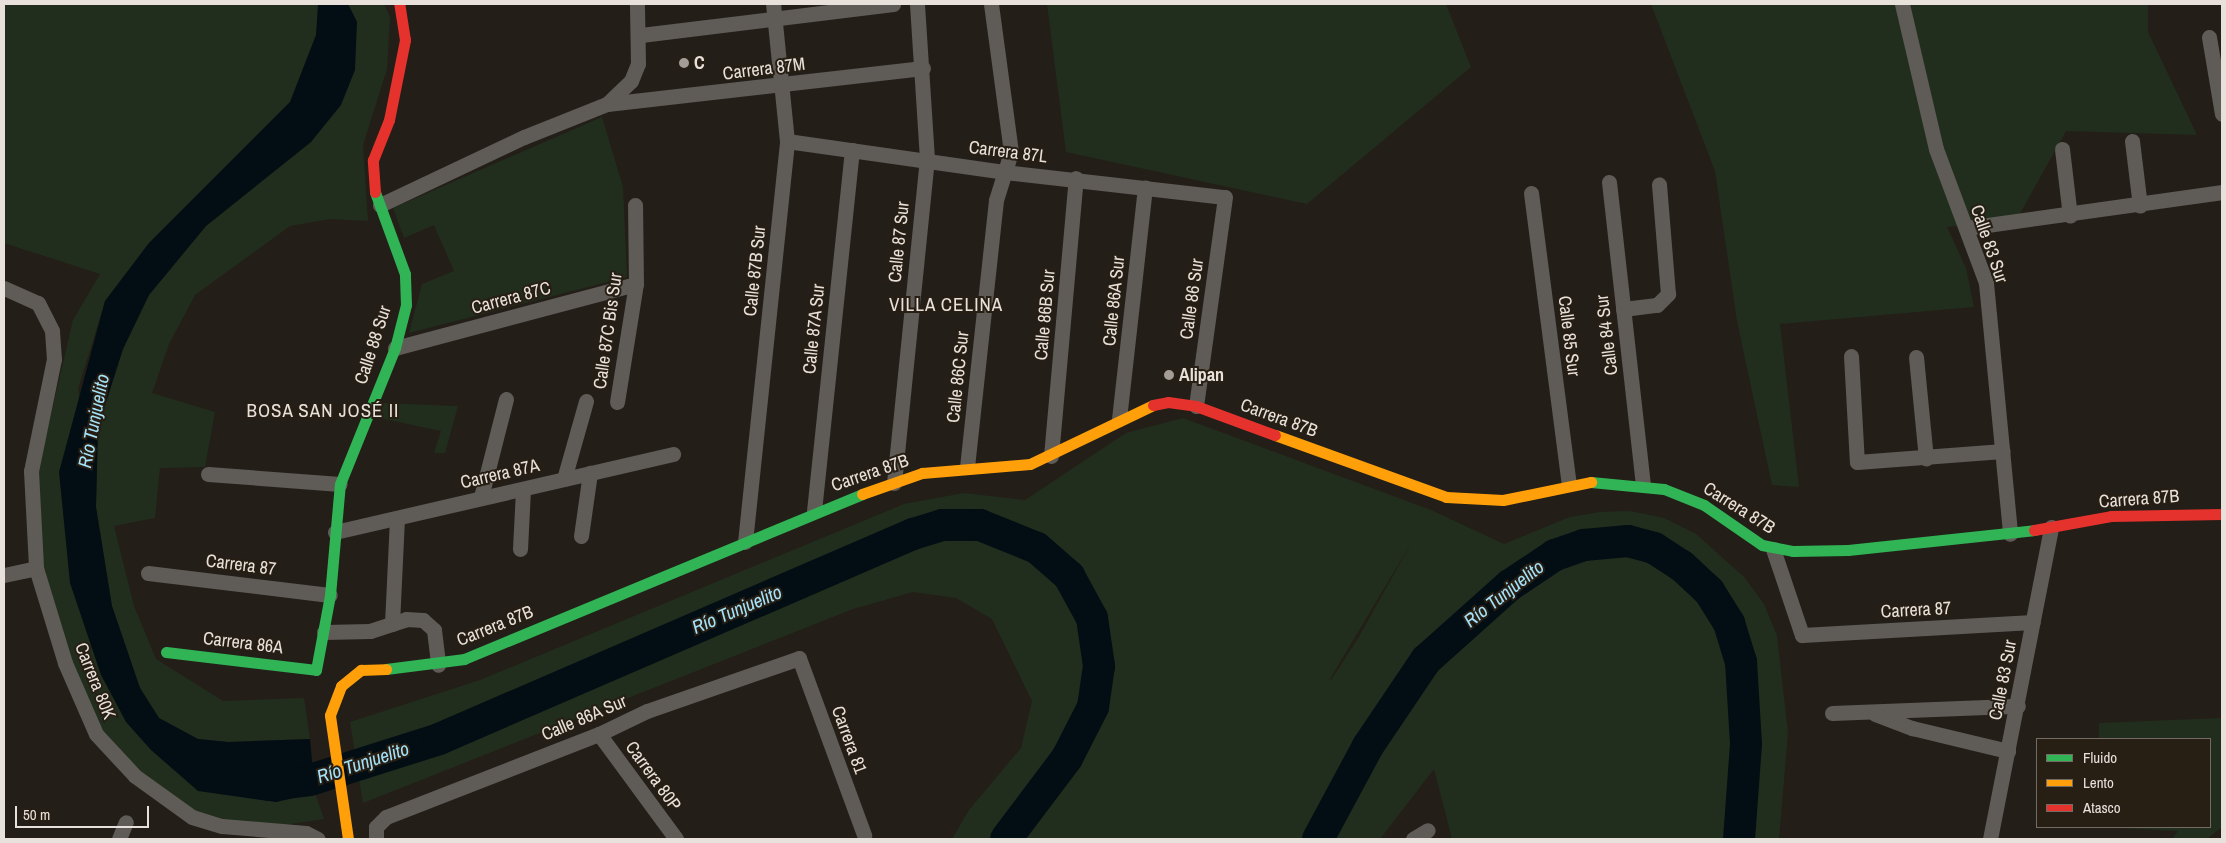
<!DOCTYPE html>
<meta charset="utf-8">
<style>
body{margin:0}
#map{position:relative;width:2226px;height:843px;overflow:hidden;background:#231e18;font-family:"Archivo Narrow",sans-serif}
div>[style]{position:absolute}
.green>*{inset:0;background:#222e1d}
.water>*{inset:0;background:#030e14}
.river>*{height:32px;margin:-16px;padding:0 16px;transform-origin:16px;border-radius:16px;background:#030e14}
.street>*{height:15px;margin:-7.5px;padding:0 7.5px;transform-origin:7.5px;border-radius:7.5px;background:#5f5b57}
.fast>*{height:11px;margin:-5.5px;padding:0 5.5px;transform-origin:5.5px;border-radius:5.5px;background:#30b455}
.slow>*{height:11px;margin:-5.5px;padding:0 5.5px;transform-origin:5.5px;border-radius:5.5px;background:#ff9f0a}
.jam>*{height:11px;margin:-5.5px;padding:0 5.5px;transform-origin:5.5px;border-radius:5.5px;background:#e5322d}
.dots>*{width:14px;height:14px;translate:-50% -50%;box-sizing:border-box;border:2px solid #271e14;border-radius:50%}
span{translate:-50% -50%;white-space:nowrap;text-align:center;line-height:1.15;-webkit-text-stroke:4px #271e14;paint-order:stroke}
.poi-label{font-size:18px;color:#e8e1db;font-weight:700}
.left{translate:0 -50%;text-align:left}
.street-label{font-size:18px;color:#e8e1db}
.neighbourhood-label{font-size:19px;color:#e8e1db;letter-spacing:1px}
.water-label{font-size:19px;color:#a4e3fa;font-style:italic}
.frame{position:absolute;inset:0;border:5px solid #e8e1db;pointer-events:none}
.legend{position:absolute;left:2036px;top:738px;width:175px;height:90px;box-sizing:border-box;background:#271e14;border:1px solid #746c64;margin:0;padding:6px 9px;list-style:none;font-size:15px;color:#e8e1db}
.legend li{display:flex;align-items:center;gap:10px;height:25px}
.legend b{width:25px;border:1px solid #746c64}
.scale{position:absolute;left:15px;top:806px;width:134px;height:22px;box-sizing:border-box;border:2px solid #e8e1db;border-top:0;padding-left:6px;font-size:15px;line-height:18px;white-space:nowrap;color:#e8e1db;-webkit-text-stroke:4px #271e14;paint-order:stroke}
</style>
<div id="map">
<div class="green">
<i style="clip-path:polygon(4px 4px,320px 5px,316px 35px,290px 102px,149px 243px,105px 301px,78px 389px,126px 722px,276px 802px,315px 793px,324px 819px,258px 829px,174px 805px,99px 734px,56px 618px,46px 574px,38px 538px,38px 470px,73px 320px,100px 274px,4px 243px)"></i>
<i style="clip-path:polygon(348px 4px,384px 4px,390px 17px,387px 69px,363px 145px,368px 221px,330px 219px,290px 226px,195px 295px,169px 344px,152px 393px,215px 412px,205px 467px,160px 468px,155px 518px,114px 526px,134px 606px,156px 659px,223px 701px,304px 698px,310px 739px,228px 742px,198px 739px,159px 718px,140px 688px,112px 606px,96px 507px,98px 427px,123px 349px,149px 295px,206px 226px,311px 142px,357px 22px)"></i>
<i style="clip-path:polygon(1047px 4px,1446px 4px,1471px 67px,1307px 204px,1066px 152px)"></i>
<i style="clip-path:polygon(1651px 4px,2148px 4px,2148px 32px,2197px 135px,2066px 131px,2017px 219px,1947px 227px,1966px 268px,1974px 307px,1780px 324px,1799px 487px,1772px 485px,1737px 321px,1715px 171px)"></i>
<i style="clip-path:polygon(602px 117px,623px 187px,627px 277px,409px 333px,422px 284px,454px 271px,434px 225px,404px 238px,393px 208px)"></i>
<i style="clip-path:polygon(381px 403px,458px 406px,445px 453px,434px 453px,441px 431px,375px 417px)"></i>
<i style="clip-path:polygon(evenodd,1183px 418px,1431px 510px,1504px 544px,1570px 517px,1600px 512px,1630px 511px,1664px 518px,1696px 534px,1744px 577px,1764px 604px,1777px 636px,1788px 733px,1779px 839px,1452px 839px,1434px 769px,1380px 839px,952px 839px,969px 810px,1021px 748px,1032px 701px,992px 619px,956px 598px,913px 592px,853px 609px,363px 803px,350px 722px,480px 680px,904px 504px,964px 493px,1025px 500px,1126px 433px,1183px 418px,1413px 540px,1357px 640px,1331px 680px,1330px 679px,1413px 540px)"></i>
<i style="clip-path:polygon(2222px 718px,2222px 827px,2207px 839px,2172px 839px,2178px 831px,2102px 827px,2210px 827px,2210px 739px,2099px 739px,2099px 723px)"></i>
</div>
<div class="water">
<i style="clip-path:polygon(318px 4px,348px 4px,357px 22px,355px 70px,341px 105px,311px 142px,206px 226px,149px 295px,123px 349px,98px 427px,96px 507px,112px 606px,140px 688px,159px 718px,198px 739px,228px 742px,310px 739px,315px 793px,276px 802px,198px 791px,151px 750px,126px 722px,101px 675px,70px 583px,59px 472px,105px 301px,149px 243px,290px 102px,316px 35px)"></i>
</div>
<div class="river">
<i style="left:269px;top:785px;width:41px;rotate:-7deg"></i>
<i style="left:310px;top:780px;width:135px;rotate:-17.6deg"></i>
<i style="left:439px;top:739px;width:516px;rotate:-23.39deg"></i>
<i style="left:913px;top:534px;width:30px;rotate:-17deg"></i>
<i style="left:942px;top:525px;width:38px"></i>
<i style="left:980px;top:525px;width:61px;rotate:22deg"></i>
<i style="left:1037px;top:548px;width:43px;rotate:41.2deg"></i>
<i style="left:1069px;top:576px;width:48px;rotate:61.3deg"></i>
<i style="left:1092px;top:618px;width:49px;rotate:81.7deg"></i>
<i style="left:1099px;top:666px;width:41px;rotate:98.3deg"></i>
<i style="left:1093px;top:707px;width:57px;rotate:117deg"></i>
<i style="left:1067px;top:758px;width:101px;rotate:127deg"></i>
<i style="left:1318px;top:839px;width:106px;rotate:-61.7deg"></i>
<i style="left:1368px;top:746px;width:104px;rotate:-56deg"></i>
<i style="left:1426px;top:660px;width:113px;rotate:-41.8deg"></i>
<i style="left:1510px;top:585px;width:54px;rotate:-33.7deg"></i>
<i style="left:1555px;top:555px;width:31px;rotate:-19deg"></i>
<i style="left:1584px;top:545px;width:44px;rotate:-5.2deg"></i>
<i style="left:1628px;top:541px;width:27px;rotate:15deg"></i>
<i style="left:1654px;top:548px;width:33px;rotate:33deg"></i>
<i style="left:1682px;top:566px;width:37px;rotate:43deg"></i>
<i style="left:1709px;top:591px;width:38px;rotate:58deg"></i>
<i style="left:1729px;top:623px;width:41px;rotate:72.9deg"></i>
<i style="left:1741px;top:662px;width:82px;rotate:86.5deg"></i>
<i style="left:1746px;top:744px;width:95px;rotate:94.2deg"></i>
</div>
<div class="street">
<i style="left:1902px;top:4px;width:149px;rotate:76.8deg"></i>
<i style="left:1936px;top:149px;width:143px;rotate:69.5deg"></i>
<i style="left:1986px;top:283px;width:252px;rotate:84.5deg"></i>
<i style="left:641px;top:35px;width:254px;rotate:-7deg"></i>
<i style="left:2209px;top:37px;width:78px;rotate:80.4deg"></i>
<i style="left:607px;top:104px;width:33px;rotate:-44deg"></i>
<i style="left:631px;top:81px;width:18px;rotate:-68deg"></i>
<i style="left:638px;top:64px;width:60px;rotate:-91deg"></i>
<i style="left:787px;top:141px;width:219px;rotate:8.1deg"></i>
<i style="left:1004px;top:172px;width:222px;rotate:6.5deg"></i>
<i style="left:1225px;top:197px;width:211px;rotate:97.9deg"></i>
<i style="left:2132px;top:141px;width:65px;rotate:83deg"></i>
<i style="left:2062px;top:149px;width:67px;rotate:83.2deg"></i>
<i style="left:1609px;top:182px;width:304px;rotate:83.6deg"></i>
<i style="left:1531px;top:193px;width:293px;rotate:82.6deg"></i>
<i style="left:380px;top:205px;width:159px;rotate:-25.3deg"></i>
<i style="left:524px;top:137px;width:89px;rotate:-21.7deg"></i>
<i style="left:607px;top:104px;width:318px;rotate:-6.5deg"></i>
<i style="left:1966px;top:228px;width:259px;rotate:-8deg"></i>
<i style="left:4px;top:288px;width:37px;rotate:24deg"></i>
<i style="left:38px;top:303px;width:31px;rotate:63deg"></i>
<i style="left:52px;top:331px;width:28px;rotate:86deg"></i>
<i style="left:54px;top:359px;width:114px;rotate:101.6deg"></i>
<i style="left:31px;top:471px;width:97px;rotate:87deg"></i>
<i style="left:36px;top:568px;width:99px;rotate:73deg"></i>
<i style="left:65px;top:663px;width:77px;rotate:66.4deg"></i>
<i style="left:96px;top:734px;width:57px;rotate:47.1deg"></i>
<i style="left:135px;top:776px;width:70px;rotate:35.7deg"></i>
<i style="left:192px;top:817px;width:31px;rotate:17deg"></i>
<i style="left:222px;top:826px;width:84px;rotate:4.8deg"></i>
<i style="left:306px;top:833px;width:13px;rotate:27deg"></i>
<i style="left:1623px;top:309px;width:34px;rotate:-7deg"></i>
<i style="left:1657px;top:305px;width:16px;rotate:-45deg"></i>
<i style="left:1668px;top:294px;width:110px;rotate:-94.7deg"></i>
<i style="left:395px;top:348px;width:249px;rotate:-14.9deg"></i>
<i style="left:1851px;top:356px;width:106px;rotate:86.8deg"></i>
<i style="left:1857px;top:462px;width:146px;rotate:-4.3deg"></i>
<i style="left:1916px;top:357px;width:102px;rotate:84.4deg"></i>
<i style="left:617px;top:402px;width:120px;rotate:-80.9deg"></i>
<i style="left:636px;top:284px;width:79px;rotate:-90.7deg"></i>
<i style="left:1119px;top:419px;width:233px;rotate:-83.6deg"></i>
<i style="left:1051px;top:456px;width:279px;rotate:-84.9deg"></i>
<i style="left:967px;top:467px;width:269px;rotate:-83.8deg"></i>
<i style="left:996px;top:200px;width:50px;rotate:-72.6deg"></i>
<i style="left:1011px;top:152px;width:149px;rotate:-97.7deg"></i>
<i style="left:208px;top:474px;width:132px;rotate:4.3deg"></i>
<i style="left:564px;top:479px;width:81px;rotate:-74.2deg"></i>
<i style="left:894px;top:483px;width:326px;rotate:-84.2deg"></i>
<i style="left:927px;top:159px;width:155px;rotate:-93.7deg"></i>
<i style="left:481px;top:497px;width:101px;rotate:-75.7deg"></i>
<i style="left:814px;top:511px;width:363px;rotate:-84deg"></i>
<i style="left:335px;top:532px;width:347px;rotate:-13deg"></i>
<i style="left:581px;top:536px;width:64px;rotate:-81.9deg"></i>
<i style="left:745px;top:542px;width:403px;rotate:-84deg"></i>
<i style="left:787px;top:141px;width:138px;rotate:-95.8deg"></i>
<i style="left:520px;top:549px;width:60px;rotate:-87.1deg"></i>
<i style="left:1773px;top:549px;width:91px;rotate:71.4deg"></i>
<i style="left:1802px;top:635px;width:231px;rotate:-3.2deg"></i>
<i style="left:148px;top:573px;width:183px;rotate:6.9deg"></i>
<i style="left:4px;top:575px;width:33px;rotate:-12deg"></i>
<i style="left:392px;top:624px;width:106px;rotate:-87.3deg"></i>
<i style="left:324px;top:632px;width:46px;rotate:-1.2deg"></i>
<i style="left:370px;top:631px;width:38px;rotate:-18deg"></i>
<i style="left:406px;top:619px;width:17px;rotate:3deg"></i>
<i style="left:423px;top:620px;width:15px;rotate:42deg"></i>
<i style="left:434px;top:630px;width:35px;rotate:83deg"></i>
<i style="left:1832px;top:713px;width:186px;rotate:-2.2deg"></i>
<i style="left:1875px;top:714px;width:40px;rotate:21deg"></i>
<i style="left:1912px;top:728px;width:99px;rotate:13.5deg"></i>
<i style="left:599px;top:734px;width:130px;rotate:53.7deg"></i>
<i style="left:119px;top:839px;width:18px;rotate:-68deg"></i>
<i style="left:376px;top:839px;width:12px;rotate:-90deg"></i>
<i style="left:376px;top:827px;width:14px;rotate:-45deg"></i>
<i style="left:386px;top:817px;width:229px;rotate:-21.3deg"></i>
<i style="left:599px;top:734px;width:53px;rotate:-25.6deg"></i>
<i style="left:647px;top:711px;width:161px;rotate:-19.2deg"></i>
<i style="left:799px;top:658px;width:189px;rotate:69.8deg"></i>
<i style="left:1413px;top:839px;width:17px;rotate:-31deg"></i>
<i style="left:1990px;top:839px;width:318px;rotate:-78.9deg"></i>
</div>
<div class="fast">
<i style="left:1591px;top:482px;width:73px;rotate:5.5deg"></i>
<i style="left:1664px;top:489px;width:43px;rotate:21.8deg"></i>
<i style="left:1704px;top:505px;width:70px;rotate:34.6deg"></i>
<i style="left:1762px;top:545px;width:32px;rotate:11deg"></i>
<i style="left:1793px;top:551px;width:55px;rotate:-1deg"></i>
<i style="left:1848px;top:550px;width:187px;rotate:-6.1deg"></i>
<i style="left:166px;top:652px;width:151px;rotate:6.8deg"></i>
<i style="left:316px;top:670px;width:76px;rotate:-79.4deg"></i>
<i style="left:330px;top:595px;width:111px;rotate:-84.9deg"></i>
<i style="left:340px;top:484px;width:147px;rotate:-68deg"></i>
<i style="left:395px;top:348px;width:44px;rotate:-75.7deg"></i>
<i style="left:406px;top:305px;width:31px;rotate:-92deg"></i>
<i style="left:405px;top:274px;width:87px;rotate:-110.1deg"></i>
<i style="left:386px;top:669px;width:79px;rotate:-7.3deg"></i>
<i style="left:464px;top:659px;width:431px;rotate:-22.5deg"></i>
</div>
<div class="slow">
<i style="left:1275px;top:435px;width:182px;rotate:19.9deg"></i>
<i style="left:1446px;top:497px;width:57px;rotate:3deg"></i>
<i style="left:1503px;top:500px;width:90px;rotate:-11.6deg"></i>
<i style="left:862px;top:494px;width:64px;rotate:-19.3deg"></i>
<i style="left:922px;top:473px;width:108px;rotate:-4.8deg"></i>
<i style="left:1030px;top:464px;width:136px;rotate:-25.6deg"></i>
<i style="left:348px;top:839px;width:125px;rotate:-98.3deg"></i>
<i style="left:330px;top:715px;width:31px;rotate:-69deg"></i>
<i style="left:341px;top:686px;width:26px;rotate:-39deg"></i>
<i style="left:361px;top:670px;width:25px;rotate:-2deg"></i>
</div>
<div class="jam">
<i style="left:375px;top:192px;width:32px;rotate:-94deg"></i>
<i style="left:373px;top:160px;width:43px;rotate:-68.2deg"></i>
<i style="left:389px;top:120px;width:82px;rotate:-78.7deg"></i>
<i style="left:405px;top:40px;width:36px;rotate:-99deg"></i>
<i style="left:1153px;top:405px;width:15px;rotate:-11deg"></i>
<i style="left:1168px;top:402px;width:28px;rotate:8deg"></i>
<i style="left:1196px;top:406px;width:84px;rotate:20.2deg"></i>
<i style="left:2034px;top:530px;width:78px;rotate:-10.3deg"></i>
<i style="left:2111px;top:516px;width:111px;rotate:-1deg"></i>
</div>
<div class="dots">
<i style="left:684px;top:63px;background:#a39d97"></i>
<i style="left:1169px;top:375px;background:#a39d97"></i>
</div>
<div class="poi-label">
<span class="left" style="left:694px;top:63px">C</span>
<span class="left" style="left:1179px;top:375px">Alipan</span>
</div>
<div class="street-label">
<span style="left:764px;top:69px;rotate:-7deg">Carrera 87M</span>
<span style="left:1008px;top:152px;rotate:7deg">Carrera 87L</span>
<span style="left:899px;top:242px;rotate:-84deg">Calle 87 Sur</span>
<span style="left:1989px;top:244px;rotate:71deg">Calle 83 Sur</span>
<span style="left:755px;top:271px;rotate:-84deg">Calle 87B Sur</span>
<span style="left:511px;top:298px;rotate:-15deg">Carrera 87C</span>
<span style="left:1192px;top:299px;rotate:-82deg">Calle 86 Sur</span>
<span style="left:1114px;top:301px;rotate:-84deg">Calle 86A Sur</span>
<span style="left:1045px;top:315px;rotate:-85deg">Calle 86B Sur</span>
<span style="left:814px;top:329px;rotate:-84deg">Calle 87A Sur</span>
<span style="left:608px;top:331px;rotate:-82deg">Calle 87C Bis Sur</span>
<span style="left:1607px;top:335px;rotate:-97deg">Calle 84 Sur</span>
<span style="left:1569px;top:336px;rotate:83deg">Calle 85 Sur</span>
<span style="left:373px;top:345px;rotate:-72deg">Calle 88 Sur</span>
<span style="left:958px;top:377px;rotate:-84deg">Calle 86C Sur</span>
<span style="left:1279px;top:418px;rotate:20deg">Carrera 87B</span>
<span style="left:870px;top:473px;rotate:-19deg">Carrera 87B</span>
<span style="left:500px;top:474px;rotate:-13deg">Carrera 87A</span>
<span style="left:2139px;top:499px;rotate:-4deg">Carrera 87B</span>
<span style="left:1739px;top:508px;rotate:32deg">Carrera 87B</span>
<span style="left:241px;top:565px;rotate:7deg">Carrera 87</span>
<span style="left:1916px;top:610px;rotate:-3deg">Carrera 87</span>
<span style="left:495px;top:626px;rotate:-22deg">Carrera 87B</span>
<span style="left:243px;top:643px;rotate:7deg">Carrera 86A</span>
<span style="left:2003px;top:680px;rotate:-79deg">Calle 83 Sur</span>
<span style="left:95px;top:681px;rotate:68deg">Carrera 80K</span>
<span style="left:584px;top:718px;rotate:-23deg">Calle 86A Sur</span>
<span style="left:849px;top:740px;rotate:70deg">Carrera 81</span>
<span style="left:653px;top:776px;rotate:54deg">Carrera 80P</span>
</div>
<div class="neighbourhood-label">
<span style="left:946px;top:305px">VILLA CELINA</span>
<span style="left:323px;top:411px">BOSA SAN JOSÉ II</span>
</div>
<div class="water-label">
<span style="left:94px;top:421px;rotate:-79deg">Río Tunjuelito</span>
<span style="left:1504px;top:594px;rotate:-38deg">Río Tunjuelito</span>
<span style="left:737px;top:610px;rotate:-23deg">Río Tunjuelito</span>
<span style="left:363px;top:763px;rotate:-18deg">Río Tunjuelito</span>
</div>
<div class="frame"></div>
<ul class="legend">
<li><b style="height:6px;background:#30b455"></b>Fluido</li>
<li><b style="height:6px;background:#ff9f0a"></b>Lento</li>
<li><b style="height:6px;background:#e5322d"></b>Atasco</li>
</ul>
<div class="scale">50 m</div>
</div>
